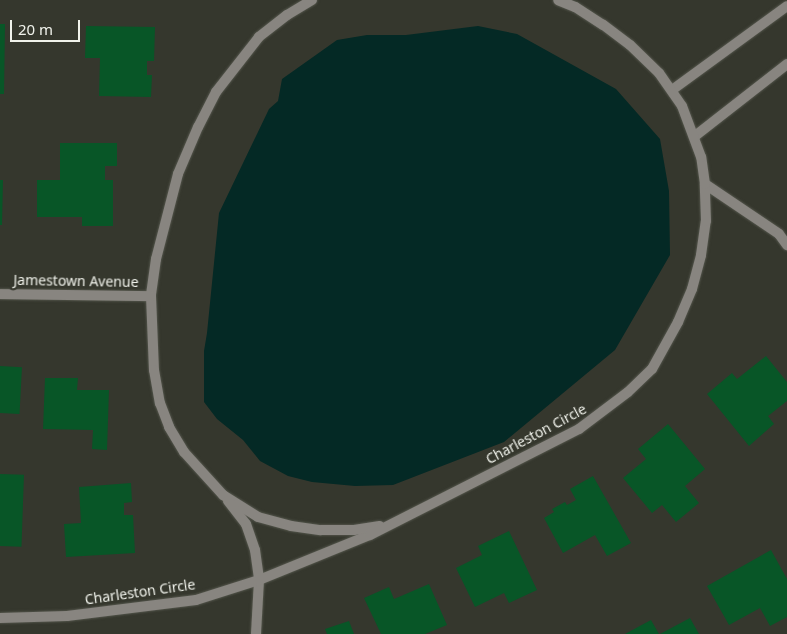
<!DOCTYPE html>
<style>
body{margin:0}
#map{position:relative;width:787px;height:634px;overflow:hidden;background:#35372d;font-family:"Noto Sans",sans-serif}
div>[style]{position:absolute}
.water>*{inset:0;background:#042925}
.building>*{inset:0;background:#085627;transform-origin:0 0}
.roads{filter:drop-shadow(0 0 1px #53554b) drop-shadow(0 0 1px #53554b)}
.street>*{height:10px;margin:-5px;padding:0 5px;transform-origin:5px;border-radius:5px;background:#888580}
span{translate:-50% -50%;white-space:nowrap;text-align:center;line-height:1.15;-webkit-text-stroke:4.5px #35372d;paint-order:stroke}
.street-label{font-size:14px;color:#f0f2eb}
.scale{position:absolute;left:10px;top:20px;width:70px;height:22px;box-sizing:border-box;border:2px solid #f0f2eb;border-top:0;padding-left:6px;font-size:15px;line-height:18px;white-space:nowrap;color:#f0f2eb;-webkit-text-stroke:4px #35372d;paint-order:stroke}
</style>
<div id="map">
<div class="water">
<i style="clip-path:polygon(478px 26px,517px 34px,616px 89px,660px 139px,669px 191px,670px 255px,615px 350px,504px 442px,393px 485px,355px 486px,312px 482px,288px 476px,260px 461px,243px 440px,217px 419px,204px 402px,204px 351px,207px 333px,219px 213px,269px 109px,278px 101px,282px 79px,337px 40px,367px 35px,406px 35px)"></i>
</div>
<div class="building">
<i style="clip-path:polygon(0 24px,5px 24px,4px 94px,0 94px)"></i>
<i style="clip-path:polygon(86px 26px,155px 27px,154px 61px,147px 61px,147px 75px,152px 75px,151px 97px,99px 96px,100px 58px,85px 58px)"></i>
<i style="clip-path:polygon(60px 143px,117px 143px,117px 166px,105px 166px,105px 180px,113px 180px,113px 226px,82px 226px,82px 217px,37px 217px,37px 180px,60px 180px)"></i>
<i style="clip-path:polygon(0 180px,3px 180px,2px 225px,0 225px)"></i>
<i style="clip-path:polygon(766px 356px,787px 382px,787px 401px,768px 416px,774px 424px,749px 446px,707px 394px,732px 373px,737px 379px)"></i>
<i style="left:0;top:366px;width:22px;height:47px;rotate:3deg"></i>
<i style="clip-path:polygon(45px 378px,78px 378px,77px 390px,109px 390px,107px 450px,92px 449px,93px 430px,43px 429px)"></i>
<i style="clip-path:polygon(668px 424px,705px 469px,685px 486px,699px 503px,676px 522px,662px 505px,652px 513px,623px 478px,646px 459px,638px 449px)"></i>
<i style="left:0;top:474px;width:24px;height:72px;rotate:2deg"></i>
<i style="clip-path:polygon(593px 476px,631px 543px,607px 556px,595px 535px,563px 553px,544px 518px,554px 512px,552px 509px,565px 502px,567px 505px,576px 500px,570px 489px)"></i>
<i style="clip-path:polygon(131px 483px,132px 502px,124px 503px,124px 515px,133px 515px,135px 553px,66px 557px,64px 524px,81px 523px,79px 487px)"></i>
<i style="clip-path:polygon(509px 531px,537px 590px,509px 603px,504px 593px,475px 607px,456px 568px,482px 555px,478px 546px)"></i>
<i style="clip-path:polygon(771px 550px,787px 579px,787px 617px,770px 626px,760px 608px,729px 625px,707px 586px)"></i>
<i style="clip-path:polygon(429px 584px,447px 625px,425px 634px,381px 634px,364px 598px,389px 587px,394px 599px)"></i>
<i style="clip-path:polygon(690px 618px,699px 634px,660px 634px)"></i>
<i style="clip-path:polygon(651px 620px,659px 634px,625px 634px)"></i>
<i style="clip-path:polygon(349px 621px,354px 634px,327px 634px,325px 629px)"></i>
</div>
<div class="roads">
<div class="street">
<i style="left:312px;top:0;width:29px;rotate:149deg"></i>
<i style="left:287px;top:15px;width:36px;rotate:142deg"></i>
<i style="left:259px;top:37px;width:70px;rotate:128deg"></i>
<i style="left:216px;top:92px;width:39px;rotate:117deg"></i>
<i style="left:198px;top:127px;width:51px;rotate:113.1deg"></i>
<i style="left:178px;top:174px;width:88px;rotate:104.5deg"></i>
<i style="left:156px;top:259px;width:37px;rotate:98deg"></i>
<i style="left:151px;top:296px;width:74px;rotate:87.7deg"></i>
<i style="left:154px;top:370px;width:34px;rotate:80deg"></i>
<i style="left:160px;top:403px;width:26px;rotate:69deg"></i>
<i style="left:169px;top:427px;width:29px;rotate:59deg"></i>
<i style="left:184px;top:452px;width:58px;rotate:47.8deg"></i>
<i style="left:223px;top:495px;width:41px;rotate:32.2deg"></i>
<i style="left:258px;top:517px;width:34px;rotate:15deg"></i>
<i style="left:291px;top:526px;width:30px;rotate:8deg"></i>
<i style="left:321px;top:530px;width:33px"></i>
<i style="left:354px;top:530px;width:26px;rotate:-9deg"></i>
<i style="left:672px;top:90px;width:142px;rotate:-36.1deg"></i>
<i style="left:695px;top:136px;width:117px;rotate:-38deg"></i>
<i style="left:705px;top:184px;width:89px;rotate:34deg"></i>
<i style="left:779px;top:234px;width:14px;rotate:54deg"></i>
<i style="left:0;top:294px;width:151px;rotate:0.8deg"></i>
<i style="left:228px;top:501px;width:29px;rotate:52deg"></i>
<i style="left:246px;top:524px;width:28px;rotate:71deg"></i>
<i style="left:255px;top:550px;width:30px;rotate:82deg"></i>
<i style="left:259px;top:580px;width:54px;rotate:93.2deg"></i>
<i style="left:0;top:618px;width:67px;rotate:-1.7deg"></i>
<i style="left:67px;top:616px;width:130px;rotate:-7.1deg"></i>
<i style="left:196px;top:600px;width:66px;rotate:-17.6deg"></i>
<i style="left:259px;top:580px;width:120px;rotate:-22.1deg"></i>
<i style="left:370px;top:535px;width:234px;rotate:-26.9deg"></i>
<i style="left:579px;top:429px;width:61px;rotate:-37.1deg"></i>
<i style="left:628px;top:392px;width:33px;rotate:-44deg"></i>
<i style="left:652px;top:369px;width:54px;rotate:-61deg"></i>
<i style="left:678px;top:322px;width:36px;rotate:-67deg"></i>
<i style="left:692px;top:289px;width:35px;rotate:-75deg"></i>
<i style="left:701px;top:255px;width:34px;rotate:-82deg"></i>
<i style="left:706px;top:221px;width:37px;rotate:-92deg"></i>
<i style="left:705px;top:184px;width:27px;rotate:-98deg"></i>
<i style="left:701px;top:157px;width:54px;rotate:-110.4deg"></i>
<i style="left:682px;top:106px;width:40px;rotate:-124.9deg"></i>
<i style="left:659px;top:73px;width:40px;rotate:-136deg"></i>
<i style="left:630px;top:45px;width:34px;rotate:-143deg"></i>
<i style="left:603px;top:25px;width:33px;rotate:-147deg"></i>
<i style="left:575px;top:7px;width:18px;rotate:-158deg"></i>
</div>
</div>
<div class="street-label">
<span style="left:76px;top:281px;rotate:1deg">Jamestown Avenue</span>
<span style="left:536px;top:434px;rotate:-28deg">Charleston Circle</span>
<span style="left:140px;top:592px;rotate:-8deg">Charleston Circle</span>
</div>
<div class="scale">20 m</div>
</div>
